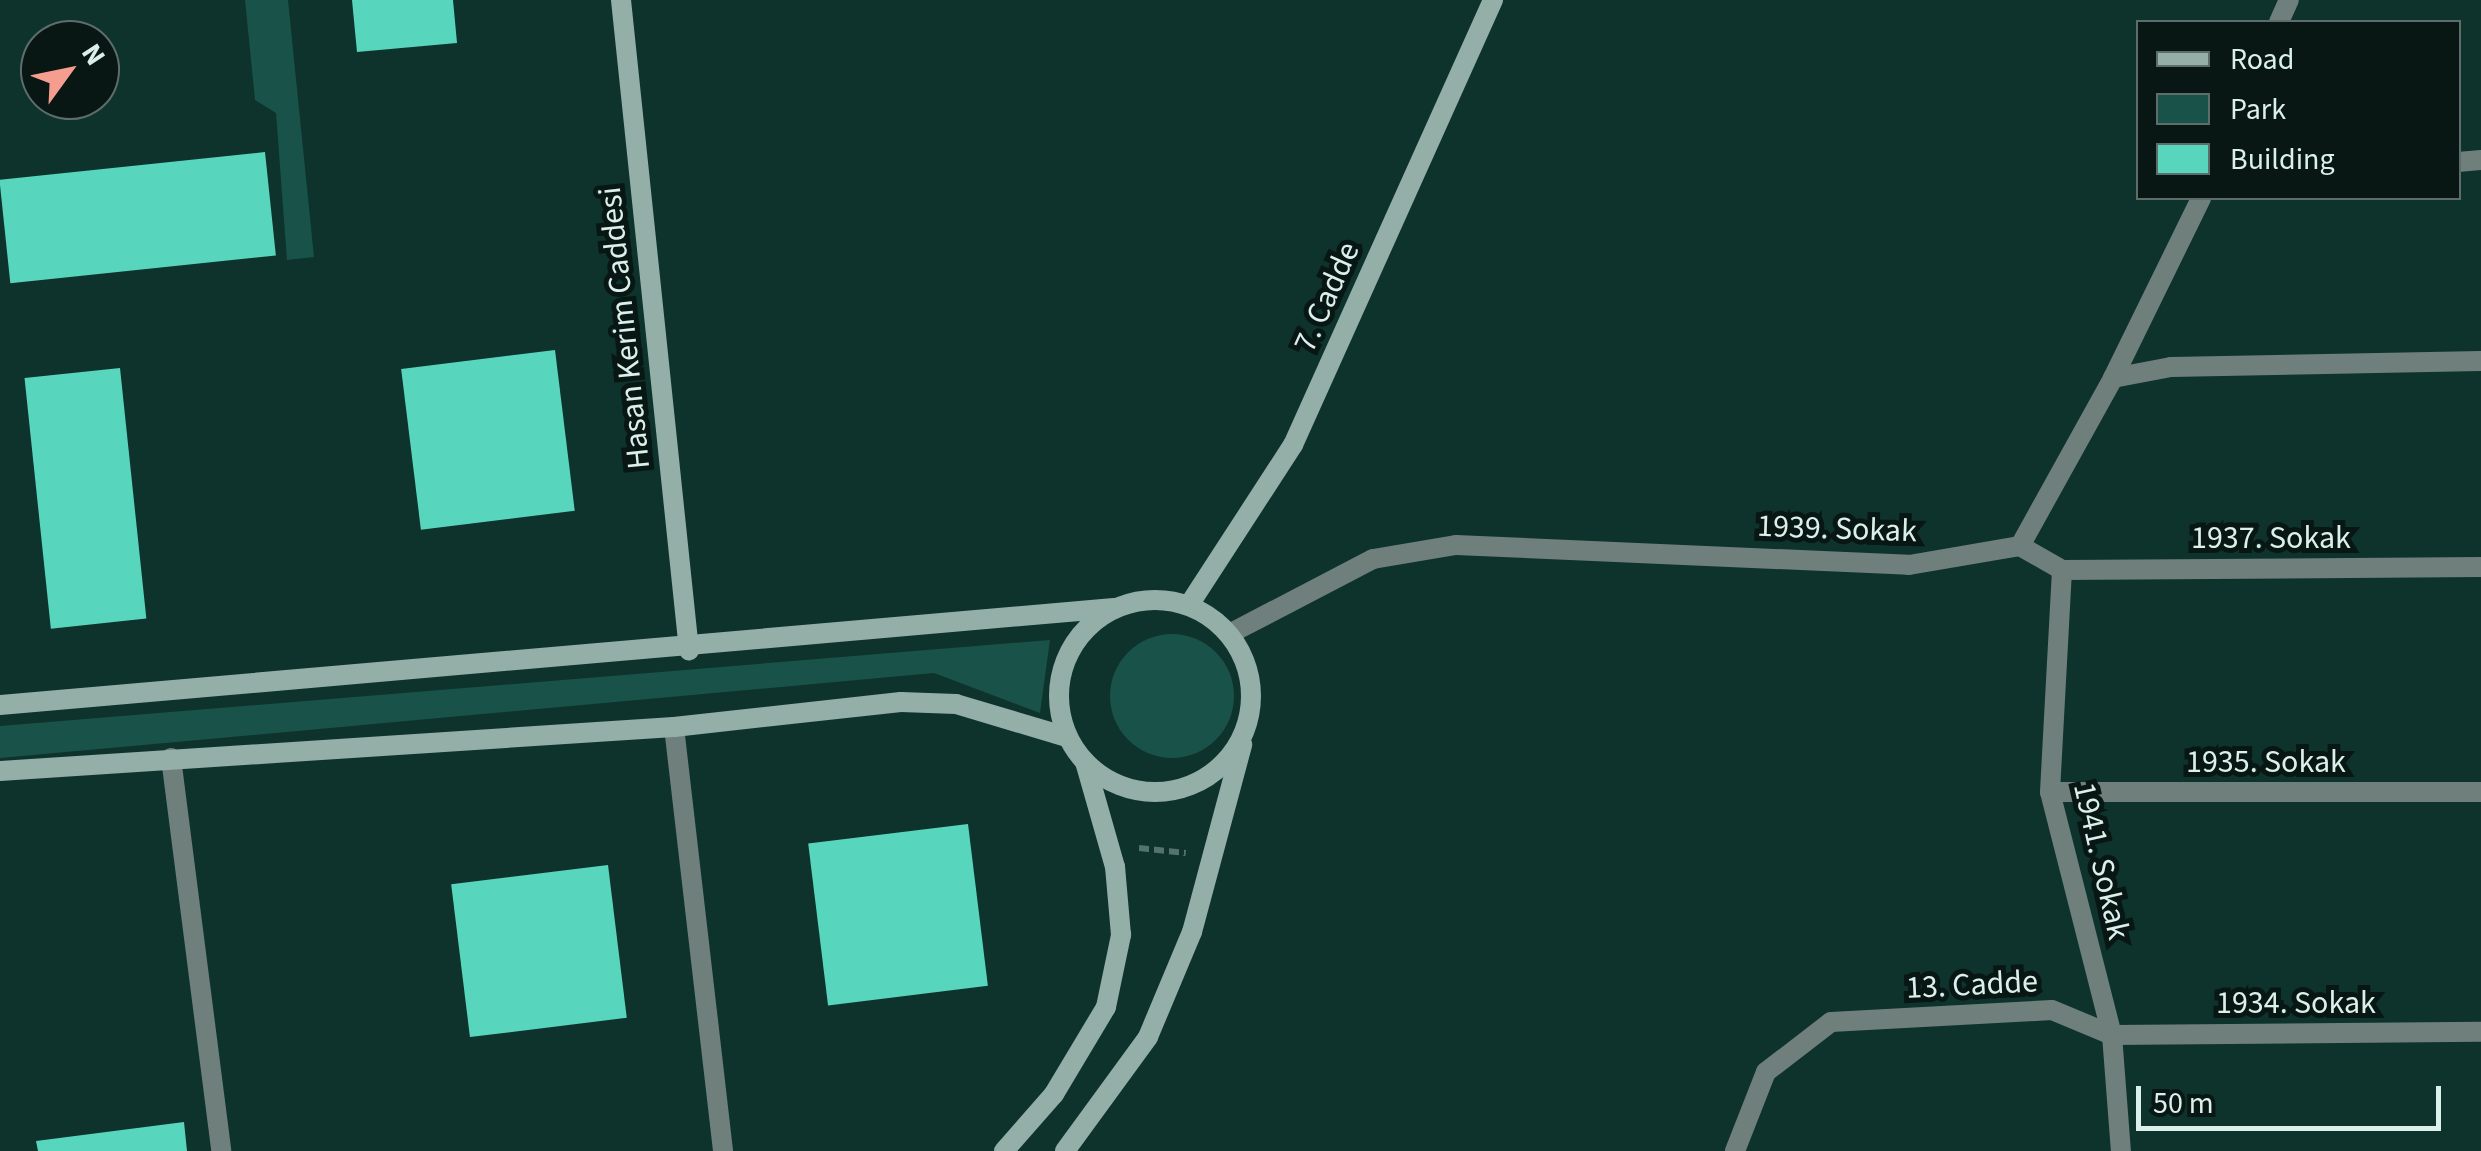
<!DOCTYPE html>
<style>
body{margin:0}
#map{position:relative;width:2481px;height:1151px;overflow:hidden;background:#0d332c;font-family:"Source Sans 3",sans-serif}
div>[style]{position:absolute}
.green>*{inset:0;background:#195248}
.round{border-radius:50%}
.building>*{inset:0;background:#58d5bd;transform-origin:0 0}
.path>*{height:6px;margin-top:-3px;transform-origin:0;background:repeating-linear-gradient(90deg,#53736d 0 10px,transparent 0 15px)}
.street>*{height:20px;margin:-10px;padding:0 10px;transform-origin:10px;border-radius:10px;background:#6f7f7b}
.secondary>*{height:20px;margin:-10px;padding:0 10px;transform-origin:10px;border-radius:10px;background:#94aea8}
.secondary>.ring{margin:-10px;padding:0;box-sizing:content-box;background:none;border:20px solid #94aea8;border-radius:50%}
span{translate:-50% -50%;white-space:nowrap;text-align:center;line-height:1.15;-webkit-text-stroke:10px #081714;paint-order:stroke}
.street-label{font-size:32px;color:#dcf0eb}
.legend{position:absolute;left:2136px;top:20px;width:325px;height:180px;box-sizing:border-box;background:#081714;border:2px solid #5d6e6a;margin:0;padding:12px 18px;list-style:none;font-size:30px;color:#dcf0eb}
.legend li{display:flex;align-items:center;gap:20px;height:50px}
.legend b{width:50px;border:2px solid #5d6e6a}
.north{position:absolute;left:20px;top:20px;width:100px;height:100px;box-sizing:border-box;background:#081714;border:2px solid #5d6e6a;border-radius:50%;rotate:57deg;font-size:28px;font-weight:700;line-height:40px;text-align:center;color:#dcf0eb}
.north::after{content:'';display:block;margin:auto;width:35px;height:45px;background:#f59d8f;clip-path:polygon(50% 0,100% 100%,50% 72%,0 100%)}
.scale{position:absolute;left:2136px;top:1086px;width:305px;height:45px;box-sizing:border-box;border:5px solid #dcf0eb;border-top:0;padding-left:12px;font-size:30px;line-height:35px;white-space:nowrap;color:#dcf0eb;-webkit-text-stroke:8px #081714;paint-order:stroke}
</style>
<div id="map">
<div class="green">
<i style="clip-path:polygon(245px 0,288px 0,314px 257px,287px 260px,276px 113px,255px 100px)"></i>
<i class="round" style="left:1110px;top:634px;width:124px;height:124px"></i>
<i style="clip-path:polygon(1050px 640px,1040px 713px,934px 673px,0 758px,0 726px)"></i>
</div>
<div class="building">
<i style="clip-path:polygon(352px 0,453px 0,457px 43px,357px 52px)"></i>
<i style="left:265px;top:152px;width:104px;height:267px;rotate:84deg"></i>
<i style="left:555px;top:350px;width:162px;height:155px;rotate:83deg"></i>
<i style="left:120px;top:368px;width:252px;height:96px;rotate:84deg"></i>
<i style="left:968px;top:824px;width:163px;height:161px;rotate:83deg"></i>
<i style="left:608px;top:865px;width:154px;height:158px;rotate:83deg"></i>
<i style="clip-path:polygon(184px 1122px,187px 1151px,38px 1151px,36px 1141px)"></i>
</div>
<div class="path">
<i style="left:1139px;top:848px;width:47px;rotate:6.1deg"></i>
</div>
<div class="street">
<i style="left:2279px;top:22px;width:24px;rotate:-66deg"></i>
<i style="left:2458px;top:162px;width:23px;rotate:-5deg"></i>
<i style="left:2113px;top:378px;width:200px;rotate:-63.9deg"></i>
<i style="left:2020px;top:546px;width:48px;rotate:29.7deg"></i>
<i style="left:2062px;top:570px;width:222px;rotate:93.1deg"></i>
<i style="left:2050px;top:792px;width:251px;rotate:75.7deg"></i>
<i style="left:2112px;top:1035px;width:116px;rotate:85.6deg"></i>
<i style="left:2020px;top:546px;width:192px;rotate:-61deg"></i>
<i style="left:2113px;top:378px;width:59px;rotate:-10.7deg"></i>
<i style="left:2171px;top:367px;width:310px;rotate:-1.1deg"></i>
<i style="left:2062px;top:570px;width:419px;rotate:-0.4deg"></i>
<i style="left:1229px;top:634px;width:162px;rotate:-27.5deg"></i>
<i style="left:1373px;top:559px;width:84px;rotate:-9.6deg"></i>
<i style="left:1456px;top:545px;width:453px;rotate:2.5deg"></i>
<i style="left:1909px;top:565px;width:113px;rotate:-9.7deg"></i>
<i style="left:674px;top:727px;width:427px;rotate:83.4deg"></i>
<i style="left:171px;top:758px;width:396px;rotate:82.7deg"></i>
<i style="left:2050px;top:792px;width:431px"></i>
<i style="left:1735px;top:1151px;width:85px;rotate:-68.6deg"></i>
<i style="left:1766px;top:1072px;width:82px;rotate:-37.6deg"></i>
<i style="left:1831px;top:1022px;width:221px;rotate:-3.1deg"></i>
<i style="left:2052px;top:1010px;width:65px;rotate:22.6deg"></i>
<i style="left:2112px;top:1035px;width:369px;rotate:-0.5deg"></i>
</div>
<div class="secondary">
<i style="left:621px;top:0;width:654px;rotate:84.03deg"></i>
<i class="ring" style="left:1059px;top:600px;width:172px;height:172px"></i>
<i style="left:1189px;top:605px;width:191px;rotate:-57deg"></i>
<i style="left:1293px;top:445px;width:488px;rotate:-65.8deg"></i>
<i style="left:0;top:705px;width:1118px;rotate:-4.98deg"></i>
<i style="left:0;top:771px;width:675px;rotate:-3.74deg"></i>
<i style="left:674px;top:727px;width:228px;rotate:-6.3deg"></i>
<i style="left:901px;top:702px;width:55px;rotate:2.1deg"></i>
<i style="left:956px;top:704px;width:116px;rotate:16.6deg"></i>
<i style="left:1004px;top:1151px;width:76px;rotate:-48.7deg"></i>
<i style="left:1054px;top:1094px;width:101px;rotate:-59.1deg"></i>
<i style="left:1106px;top:1007px;width:74px;rotate:-78.2deg"></i>
<i style="left:1121px;top:935px;width:68px;rotate:-95deg"></i>
<i style="left:1115px;top:867px;width:109px;rotate:-105.9deg"></i>
<i style="left:1065px;top:1151px;width:141px;rotate:-53.9deg"></i>
<i style="left:1148px;top:1037px;width:114px;rotate:-67.3deg"></i>
<i style="left:1192px;top:932px;width:194px;rotate:-75deg"></i>
</div>
<div class="street-label">
<span style="left:1327px;top:297px;rotate:-66deg">7. Cadde</span>
<span style="left:625px;top:328px;rotate:-96deg">Hasan Kerim Caddesi</span>
<span style="left:1837px;top:529px;rotate:2deg">1939. Sokak</span>
<span style="left:2271px;top:538px">1937. Sokak</span>
<span style="left:2266px;top:762px">1935. Sokak</span>
<span style="left:2101px;top:861px;rotate:77deg">1941. Sokak</span>
<span style="left:1972px;top:985px;rotate:-3deg">13. Cadde</span>
<span style="left:2296px;top:1003px">1934. Sokak</span>
</div>
<ul class="legend">
<li><b style="height:12px;background:#94aea8"></b>Road</li>
<li><b style="height:28px;background:#195248"></b>Park</li>
<li><b style="height:28px;background:#58d5bd"></b>Building</li>
</ul>
<div class="north">N</div>
<div class="scale">50 m</div>
</div>
